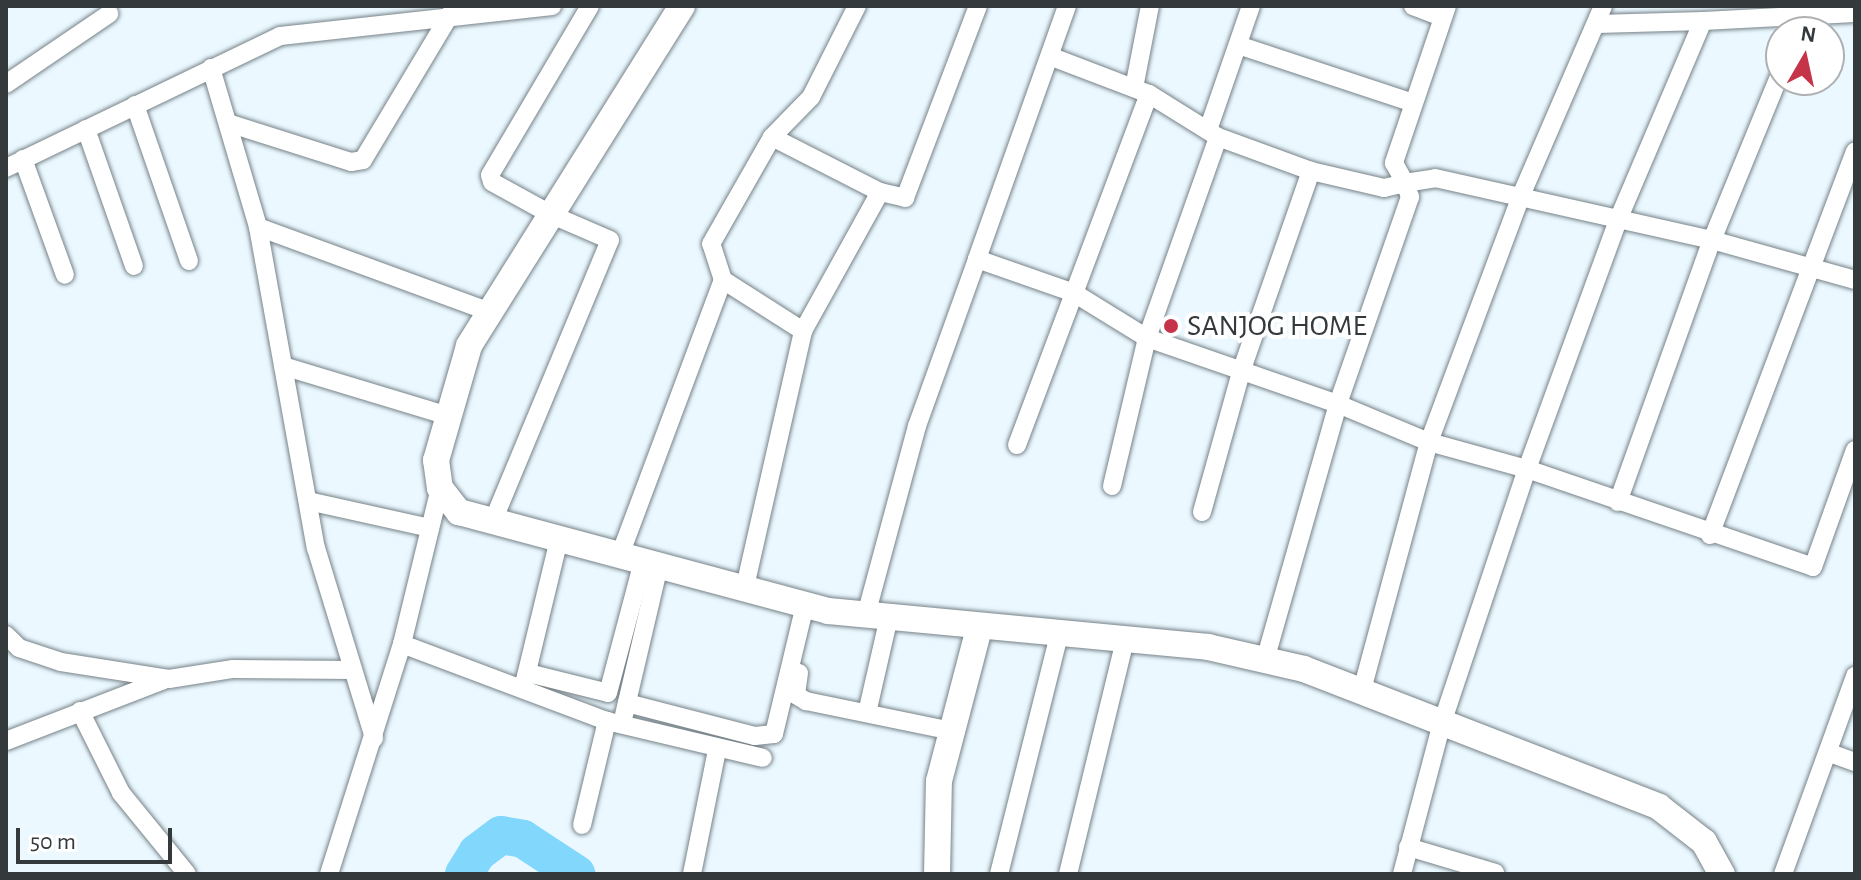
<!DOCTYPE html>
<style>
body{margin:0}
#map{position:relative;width:1861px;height:880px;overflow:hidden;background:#ebf8ff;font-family:"Alegreya Sans",sans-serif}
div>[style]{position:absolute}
.river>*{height:38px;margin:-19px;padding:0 19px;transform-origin:19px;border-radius:19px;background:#82d7fc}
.roads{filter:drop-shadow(0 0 2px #768288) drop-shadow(0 0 2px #768288)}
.street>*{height:18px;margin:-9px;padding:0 9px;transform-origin:9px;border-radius:9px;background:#fff}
.secondary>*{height:26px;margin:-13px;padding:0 13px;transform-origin:13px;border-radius:13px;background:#fff}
.dots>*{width:22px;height:22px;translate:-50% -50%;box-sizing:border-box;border:4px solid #fff;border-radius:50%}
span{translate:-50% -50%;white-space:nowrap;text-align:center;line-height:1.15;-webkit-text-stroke:8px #fff;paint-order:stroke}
.poi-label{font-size:30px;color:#34393b}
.left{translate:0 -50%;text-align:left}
.frame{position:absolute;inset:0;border:8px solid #34393b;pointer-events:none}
.north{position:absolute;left:1765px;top:16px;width:80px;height:80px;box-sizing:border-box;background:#fff;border:2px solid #aeb0b1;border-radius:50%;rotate:9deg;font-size:22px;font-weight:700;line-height:32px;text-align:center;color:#34393b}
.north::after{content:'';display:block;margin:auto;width:28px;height:36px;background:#c53448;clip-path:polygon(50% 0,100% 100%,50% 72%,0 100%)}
.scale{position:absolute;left:16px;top:828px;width:156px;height:36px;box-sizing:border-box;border:4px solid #34393b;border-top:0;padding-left:10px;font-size:24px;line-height:28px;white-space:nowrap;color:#34393b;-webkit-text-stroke:6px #fff;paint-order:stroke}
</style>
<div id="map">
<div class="river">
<i style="left:464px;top:874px;width:25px;rotate:-58deg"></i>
<i style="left:477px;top:853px;width:30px;rotate:-37deg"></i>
<i style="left:501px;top:835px;width:22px;rotate:10deg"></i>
<i style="left:523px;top:839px;width:64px;rotate:33.4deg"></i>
</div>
<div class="roads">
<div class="street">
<i style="left:1067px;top:6px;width:269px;rotate:109.6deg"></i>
<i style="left:977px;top:259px;width:103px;rotate:19.3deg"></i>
<i style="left:1074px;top:293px;width:86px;rotate:31.7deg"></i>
<i style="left:1147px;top:338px;width:202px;rotate:19.1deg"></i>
<i style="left:1338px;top:404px;width:99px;rotate:22.7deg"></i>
<i style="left:1429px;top:442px;width:102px;rotate:15.4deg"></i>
<i style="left:1527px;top:469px;width:302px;rotate:18.9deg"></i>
<i style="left:1813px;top:567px;width:124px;rotate:-70.3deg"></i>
<i style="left:1413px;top:6px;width:31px;rotate:21deg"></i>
<i style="left:1447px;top:6px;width:166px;rotate:108.7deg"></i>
<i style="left:1394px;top:163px;width:23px;rotate:61deg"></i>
<i style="left:1405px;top:183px;width:30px;rotate:-9deg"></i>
<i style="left:1435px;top:178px;width:284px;rotate:12.6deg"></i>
<i style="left:1712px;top:240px;width:148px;rotate:15.6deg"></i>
<i style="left:1703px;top:21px;width:152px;rotate:-3deg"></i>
<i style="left:1238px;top:45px;width:184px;rotate:18.3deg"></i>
<i style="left:1052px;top:57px;width:104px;rotate:20.9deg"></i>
<i style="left:1149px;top:94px;width:81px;rotate:31.9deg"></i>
<i style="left:1218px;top:137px;width:99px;rotate:20.1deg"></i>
<i style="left:1311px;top:171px;width:75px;rotate:13.1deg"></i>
<i style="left:1384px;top:188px;width:22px;rotate:-13deg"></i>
<i style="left:1405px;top:183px;width:15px;rotate:70deg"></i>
<i style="left:1410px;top:197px;width:219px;rotate:109.2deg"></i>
<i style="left:1338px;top:404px;width:266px;rotate:105.9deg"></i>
<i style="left:211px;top:68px;width:166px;rotate:73.5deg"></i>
<i style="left:258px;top:227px;width:247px;rotate:20.1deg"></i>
<i style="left:6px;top:84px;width:125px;rotate:-34.2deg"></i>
<i style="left:1134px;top:88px;width:84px;rotate:-79deg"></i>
<i style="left:135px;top:105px;width:165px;rotate:70.9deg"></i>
<i style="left:228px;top:123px;width:129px;rotate:17.6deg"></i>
<i style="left:351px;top:162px;width:12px;rotate:-9deg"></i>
<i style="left:363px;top:160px;width:171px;rotate:-59.1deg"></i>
<i style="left:86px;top:129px;width:145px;rotate:70.7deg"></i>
<i style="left:1208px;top:130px;width:131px;rotate:-70.9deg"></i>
<i style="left:772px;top:137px;width:56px;rotate:-45.7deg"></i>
<i style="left:811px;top:97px;width:102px;rotate:-63.2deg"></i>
<i style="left:23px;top:159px;width:123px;rotate:70.1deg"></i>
<i style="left:6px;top:168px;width:304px;rotate:-25.7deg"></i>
<i style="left:280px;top:36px;width:274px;rotate:-6.3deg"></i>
<i style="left:258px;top:227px;width:326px;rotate:79.8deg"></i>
<i style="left:316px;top:548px;width:199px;rotate:73deg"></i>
<i style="left:723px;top:280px;width:95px;rotate:32.5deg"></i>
<i style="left:283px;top:366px;width:173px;rotate:16.8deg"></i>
<i style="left:1017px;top:445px;width:375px;rotate:-69.4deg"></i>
<i style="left:1112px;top:486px;width:152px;rotate:-76.7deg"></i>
<i style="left:1147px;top:338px;width:213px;rotate:-70.5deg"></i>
<i style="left:440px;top:488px;width:161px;rotate:103.7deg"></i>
<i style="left:402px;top:644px;width:219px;rotate:20.6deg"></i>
<i style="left:607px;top:721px;width:160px;rotate:13.3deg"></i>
<i style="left:308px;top:501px;width:125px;rotate:12.5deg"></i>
<i style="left:1618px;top:502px;width:278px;rotate:-70.3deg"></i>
<i style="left:1712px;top:240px;width:182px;rotate:-67.7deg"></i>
<i style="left:1202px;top:512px;width:148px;rotate:-74.4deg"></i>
<i style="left:1242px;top:369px;width:210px;rotate:-70.8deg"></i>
<i style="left:493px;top:521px;width:304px;rotate:-67.4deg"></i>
<i style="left:610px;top:240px;width:63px;rotate:-156.7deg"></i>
<i style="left:552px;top:215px;width:68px;rotate:-151.2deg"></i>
<i style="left:492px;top:182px;width:7px;rotate:-106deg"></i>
<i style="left:490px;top:175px;width:196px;rotate:-59.4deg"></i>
<i style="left:1710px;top:535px;width:410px;rotate:-69.3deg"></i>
<i style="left:620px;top:555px;width:294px;rotate:-69.5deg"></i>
<i style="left:723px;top:280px;width:38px;rotate:-108deg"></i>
<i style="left:711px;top:244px;width:123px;rotate:-60.3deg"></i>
<i style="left:772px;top:137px;width:121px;rotate:27deg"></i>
<i style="left:744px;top:591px;width:267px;rotate:-77.2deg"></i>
<i style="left:803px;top:331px;width:159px;rotate:-61deg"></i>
<i style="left:880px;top:192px;width:26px;rotate:13deg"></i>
<i style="left:905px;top:198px;width:205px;rotate:-69.2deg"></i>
<i style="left:866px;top:615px;width:196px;rotate:-74.9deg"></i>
<i style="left:917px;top:426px;width:177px;rotate:-70.2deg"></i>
<i style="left:6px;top:635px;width:18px;rotate:45deg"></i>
<i style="left:19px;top:648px;width:44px;rotate:18.4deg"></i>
<i style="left:61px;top:662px;width:109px;rotate:8.9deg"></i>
<i style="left:169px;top:679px;width:65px;rotate:-8.9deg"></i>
<i style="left:233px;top:669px;width:120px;rotate:0.5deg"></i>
<i style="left:528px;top:673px;width:82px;rotate:14deg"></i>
<i style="left:608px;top:693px;width:137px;rotate:-75.1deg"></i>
<i style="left:799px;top:673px;width:22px;rotate:98deg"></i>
<i style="left:796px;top:695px;width:12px;rotate:31deg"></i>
<i style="left:806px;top:701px;width:149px;rotate:11.6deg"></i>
<i style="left:524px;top:684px;width:149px;rotate:-76.4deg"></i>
<i style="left:1362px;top:690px;width:257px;rotate:-74.9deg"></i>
<i style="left:1429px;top:442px;width:260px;rotate:-69.5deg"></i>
<i style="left:1520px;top:198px;width:209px;rotate:-66.6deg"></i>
<i style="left:627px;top:703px;width:132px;rotate:14.5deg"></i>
<i style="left:755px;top:736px;width:19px;rotate:-6deg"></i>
<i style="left:774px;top:734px;width:133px;rotate:-76.5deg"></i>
<i style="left:80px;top:711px;width:92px;rotate:63.4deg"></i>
<i style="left:121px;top:793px;width:104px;rotate:50.8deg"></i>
<i style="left:867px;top:713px;width:98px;rotate:-77.1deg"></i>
<i style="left:624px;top:715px;width:153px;rotate:-76.8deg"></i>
<i style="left:6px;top:741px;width:169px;rotate:-21.1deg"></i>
<i style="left:1830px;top:753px;width:27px;rotate:20deg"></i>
<i style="left:582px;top:825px;width:107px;rotate:-76.5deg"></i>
<i style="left:1408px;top:847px;width:91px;rotate:16.6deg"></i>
<i style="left:329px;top:874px;width:241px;rotate:-72.4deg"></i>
<i style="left:692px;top:874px;width:126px;rotate:-78.6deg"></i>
<i style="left:999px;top:874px;width:246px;rotate:-75.9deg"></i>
<i style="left:1068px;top:874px;width:241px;rotate:-76.3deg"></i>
<i style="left:1402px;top:874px;width:153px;rotate:-75.2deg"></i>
<i style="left:1441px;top:726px;width:271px;rotate:-71.5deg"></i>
<i style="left:1527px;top:469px;width:265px;rotate:-69.9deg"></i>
<i style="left:1618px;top:220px;width:216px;rotate:-66.9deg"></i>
<i style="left:1703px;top:21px;width:106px;rotate:178.4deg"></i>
<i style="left:1783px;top:874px;width:211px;rotate:-70deg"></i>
</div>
<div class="secondary">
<i style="left:682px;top:6px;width:401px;rotate:122.1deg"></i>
<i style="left:469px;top:346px;width:119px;rotate:106.1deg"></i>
<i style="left:436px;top:460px;width:28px;rotate:82deg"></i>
<i style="left:440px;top:488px;width:31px;rotate:52deg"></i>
<i style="left:459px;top:512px;width:382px;rotate:15deg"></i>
<i style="left:828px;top:611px;width:382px;rotate:5.4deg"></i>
<i style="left:1208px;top:647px;width:98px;rotate:12.9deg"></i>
<i style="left:1304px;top:669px;width:381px;rotate:21.2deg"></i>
<i style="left:1659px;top:807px;width:57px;rotate:37.9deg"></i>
<i style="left:1704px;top:842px;width:37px;rotate:61deg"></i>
<i style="left:937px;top:874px;width:93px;rotate:-88.8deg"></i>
<i style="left:939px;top:781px;width:158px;rotate:-75.3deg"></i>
</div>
</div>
<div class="dots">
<i style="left:1171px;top:326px;background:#c53448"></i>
</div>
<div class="poi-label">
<span class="left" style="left:1187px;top:326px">SANJOG HOME</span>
</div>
<div class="frame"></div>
<div class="north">N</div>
<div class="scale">50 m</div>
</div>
